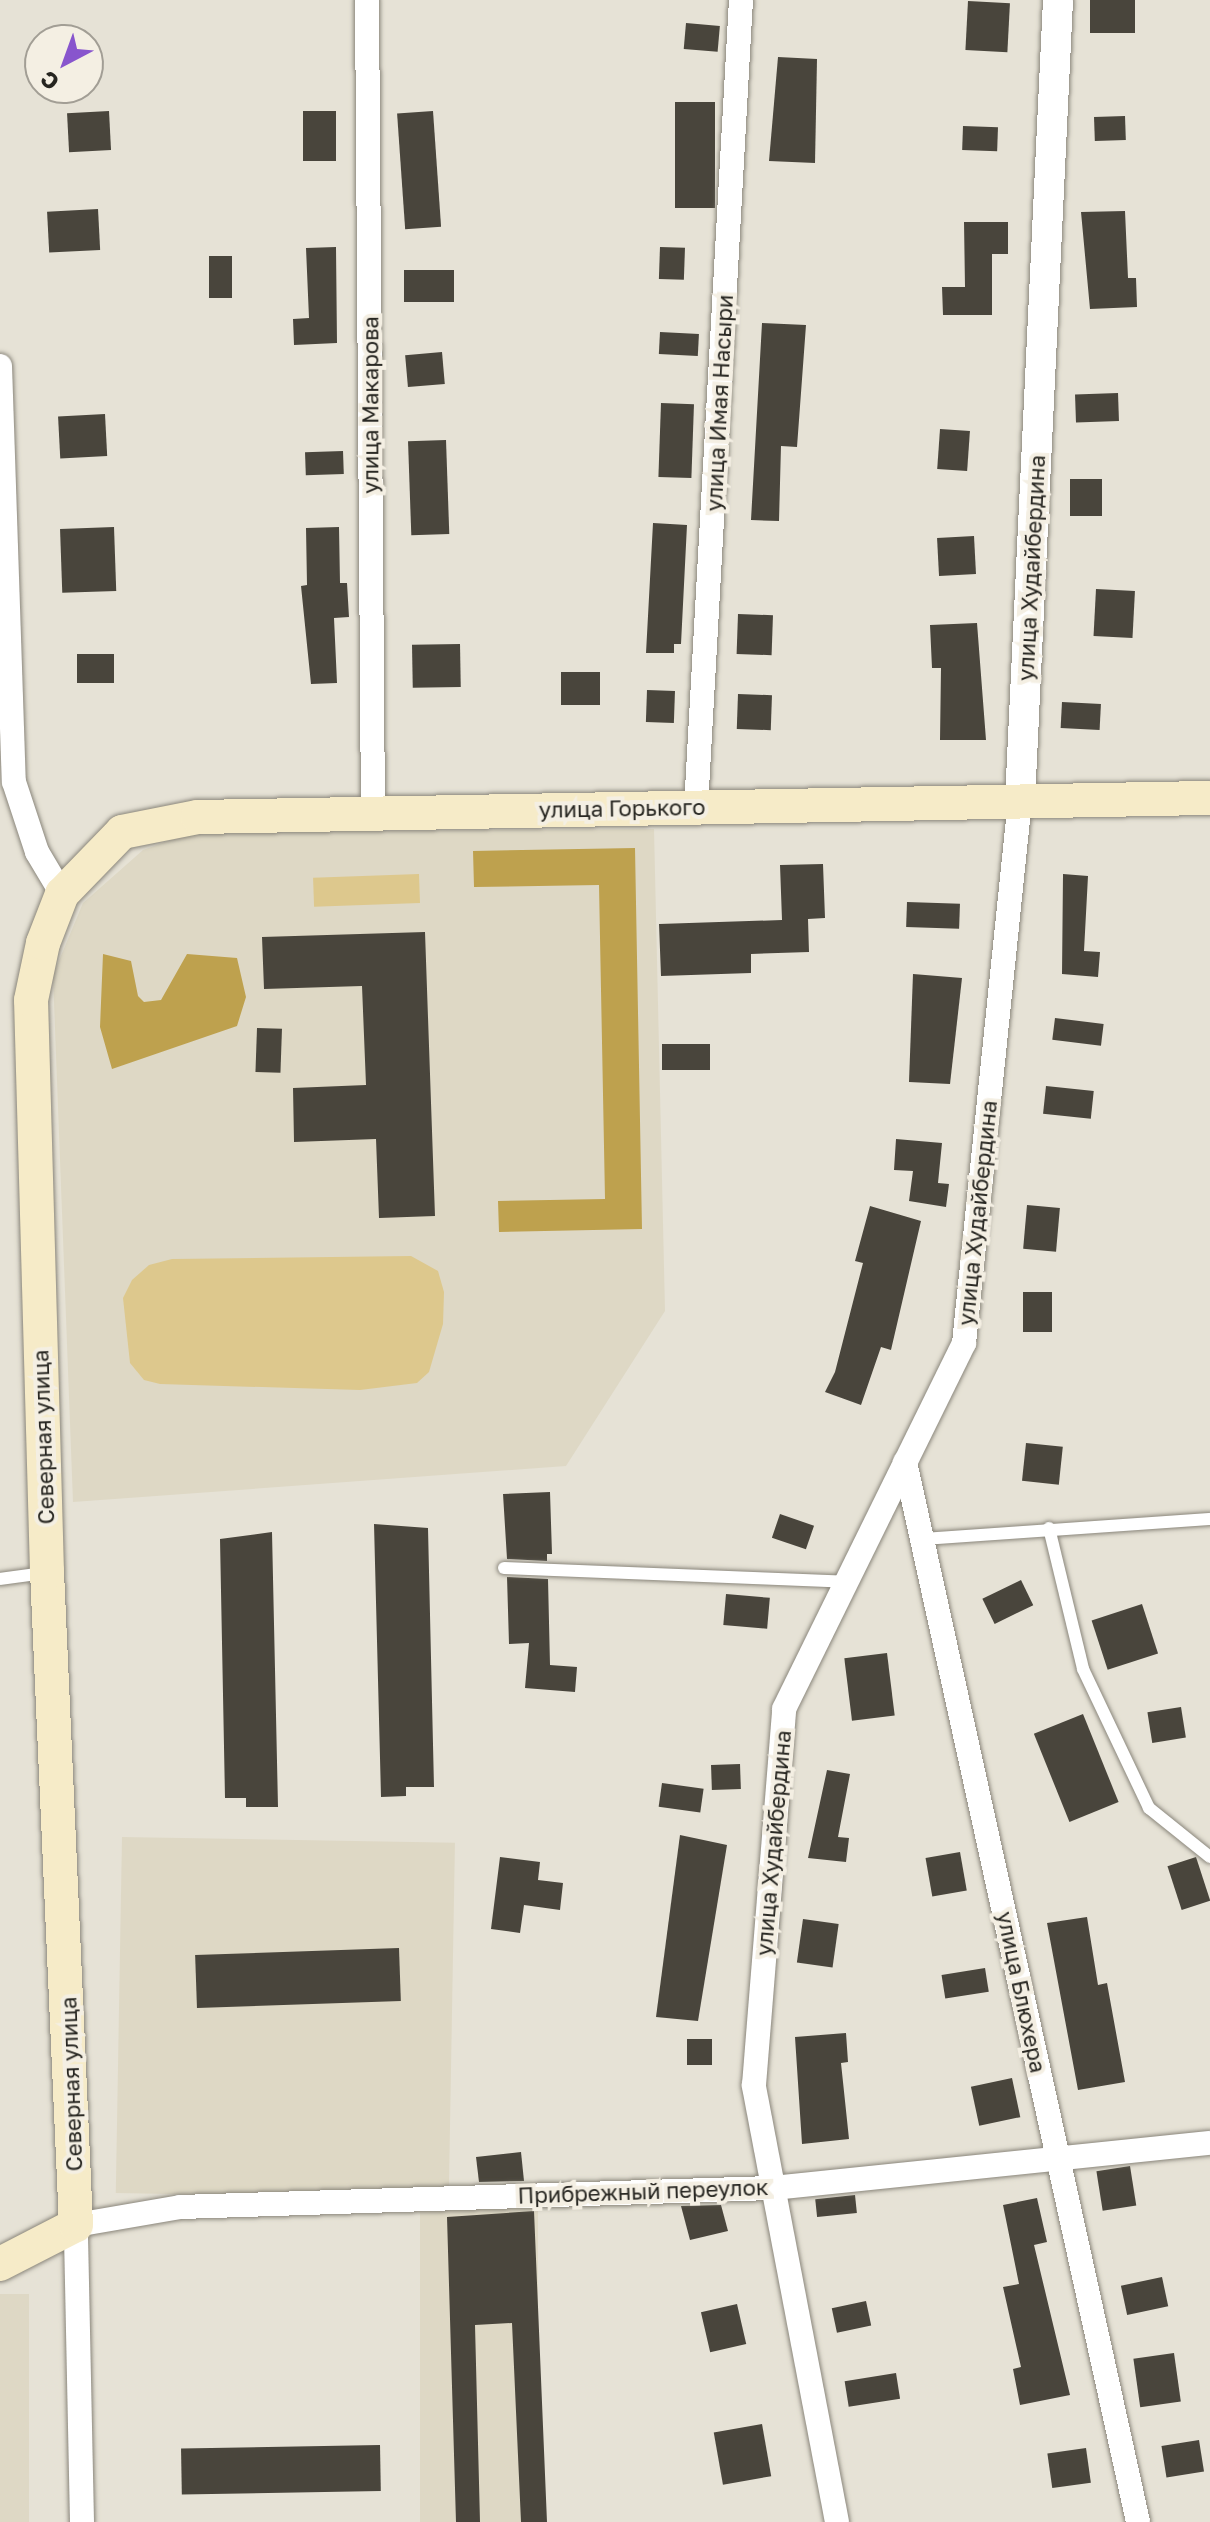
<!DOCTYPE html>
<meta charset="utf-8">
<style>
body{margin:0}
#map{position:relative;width:1210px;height:2522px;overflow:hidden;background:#e6e2d6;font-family:"Golos Text",sans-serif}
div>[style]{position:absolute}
.built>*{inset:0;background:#ded8c5;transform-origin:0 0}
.green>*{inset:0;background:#ddc88d;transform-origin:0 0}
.forest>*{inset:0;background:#bea14e}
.building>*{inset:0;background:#49453c;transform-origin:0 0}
.roads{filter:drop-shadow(0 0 2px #8a867b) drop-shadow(0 0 2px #8a867b)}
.service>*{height:12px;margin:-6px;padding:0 6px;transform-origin:6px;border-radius:6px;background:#fff}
.minor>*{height:24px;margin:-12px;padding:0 12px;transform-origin:12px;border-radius:12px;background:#fff}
.tertiary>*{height:30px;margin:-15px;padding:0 15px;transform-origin:15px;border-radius:15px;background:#fff}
.secondary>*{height:34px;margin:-17px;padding:0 17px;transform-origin:17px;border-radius:17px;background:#f6ebc8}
span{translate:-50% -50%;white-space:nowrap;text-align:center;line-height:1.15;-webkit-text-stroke:8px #f4efe3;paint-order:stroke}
.street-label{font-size:22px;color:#262520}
.north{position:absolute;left:24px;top:24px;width:80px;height:80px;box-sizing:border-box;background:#f4efe3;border:2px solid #a29e95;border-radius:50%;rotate:221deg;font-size:22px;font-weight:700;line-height:32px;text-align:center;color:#262520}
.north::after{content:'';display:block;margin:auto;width:28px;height:36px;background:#8855cd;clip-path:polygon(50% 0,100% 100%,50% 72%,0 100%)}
</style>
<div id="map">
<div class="built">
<i style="clip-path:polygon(654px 829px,665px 1311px,566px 1466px,73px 1502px,53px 975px,83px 903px,143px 850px,193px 832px)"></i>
<i style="left:122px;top:1837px;width:333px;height:356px;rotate:1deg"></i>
<i style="left:420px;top:2206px;width:118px;height:316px"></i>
<i style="left:29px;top:2294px;width:228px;height:32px;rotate:90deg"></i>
</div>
<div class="green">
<i style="left:419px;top:874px;width:29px;height:106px;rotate:88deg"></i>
<i style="clip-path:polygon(411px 1256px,438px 1271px,444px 1292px,443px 1324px,429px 1372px,417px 1383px,360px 1390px,160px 1384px,144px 1380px,130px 1363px,123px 1298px,132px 1280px,149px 1265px,172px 1259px)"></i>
</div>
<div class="forest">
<i style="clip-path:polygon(635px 848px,642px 1229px,499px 1232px,498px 1201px,605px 1199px,599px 885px,474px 887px,473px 851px)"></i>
<i style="clip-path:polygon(103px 954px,131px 961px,138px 996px,144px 1002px,161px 1000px,187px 954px,237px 958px,246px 997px,237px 1026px,112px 1069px,100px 1027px)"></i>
</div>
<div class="building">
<i style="left:1090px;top:0;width:45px;height:33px"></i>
<i style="left:968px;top:1px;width:42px;height:49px;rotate:3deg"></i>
<i style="left:686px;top:23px;width:34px;height:26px;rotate:5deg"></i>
<i style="clip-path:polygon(778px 57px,817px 59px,815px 163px,769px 161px)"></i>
<i style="left:675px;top:102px;width:40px;height:106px"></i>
<i style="left:109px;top:111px;width:39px;height:42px;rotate:87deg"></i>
<i style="left:303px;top:111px;width:33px;height:50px"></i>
<i style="left:433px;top:111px;width:116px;height:36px;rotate:86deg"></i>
<i style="left:1125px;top:116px;width:24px;height:31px;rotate:88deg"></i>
<i style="left:963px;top:126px;width:35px;height:24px;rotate:2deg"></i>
<i style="left:98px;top:209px;width:41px;height:51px;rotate:87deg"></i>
<i style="clip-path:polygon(1125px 211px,1128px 278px,1136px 278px,1137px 307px,1090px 309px,1081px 212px)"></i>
<i style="clip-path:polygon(964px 222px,1008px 222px,1008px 254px,992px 254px,992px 315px,943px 315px,942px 287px,965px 287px)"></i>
<i style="clip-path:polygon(336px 247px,337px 343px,294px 345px,293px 319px,309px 318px,306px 248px)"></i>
<i style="left:660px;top:247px;width:25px;height:32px;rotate:2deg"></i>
<i style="left:209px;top:256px;width:23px;height:42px"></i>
<i style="left:454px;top:270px;width:32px;height:50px;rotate:90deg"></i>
<i style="clip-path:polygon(762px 323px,806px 325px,797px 447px,781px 446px,779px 521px,751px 520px)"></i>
<i style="left:660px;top:332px;width:39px;height:22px;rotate:3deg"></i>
<i style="left:442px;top:352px;width:32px;height:37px;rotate:85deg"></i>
<i style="left:1118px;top:393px;width:28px;height:43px;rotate:88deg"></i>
<i style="left:661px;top:403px;width:33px;height:74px;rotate:2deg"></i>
<i style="left:105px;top:414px;width:42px;height:47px;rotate:87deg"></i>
<i style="left:940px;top:429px;width:30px;height:40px;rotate:4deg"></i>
<i style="left:446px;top:440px;width:94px;height:38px;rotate:88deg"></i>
<i style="left:343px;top:451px;width:23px;height:38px;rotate:88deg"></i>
<i style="left:1102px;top:479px;width:37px;height:32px;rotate:90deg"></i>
<i style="clip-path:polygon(653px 523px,687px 525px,681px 644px,674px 644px,674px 653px,646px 653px)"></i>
<i style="left:114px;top:527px;width:64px;height:54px;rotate:88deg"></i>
<i style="clip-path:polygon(339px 527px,340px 583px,347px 583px,349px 617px,334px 618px,337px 683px,311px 684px,301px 586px,307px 585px,306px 528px)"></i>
<i style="left:974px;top:536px;width:38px;height:37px;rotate:87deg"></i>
<i style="left:1096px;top:589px;width:39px;height:47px;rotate:3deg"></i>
<i style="left:738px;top:614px;width:35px;height:40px;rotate:2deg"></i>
<i style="clip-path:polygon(977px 623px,986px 740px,940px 740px,941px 668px,932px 668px,930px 625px)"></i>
<i style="left:460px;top:644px;width:43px;height:48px;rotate:89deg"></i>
<i style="left:77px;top:654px;width:37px;height:29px"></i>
<i style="left:561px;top:672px;width:39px;height:33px"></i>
<i style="left:647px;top:690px;width:28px;height:32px;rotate:2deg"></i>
<i style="left:738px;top:694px;width:34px;height:35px;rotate:2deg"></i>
<i style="left:1062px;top:702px;width:39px;height:26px;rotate:3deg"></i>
<i style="clip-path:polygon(823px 864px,825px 918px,808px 919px,809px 952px,751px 954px,751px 973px,661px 976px,659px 924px,782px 920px,780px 865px)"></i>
<i style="clip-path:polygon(1063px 874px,1088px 876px,1084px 951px,1100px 952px,1098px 977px,1062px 974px)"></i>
<i style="left:907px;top:902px;width:53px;height:25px;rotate:2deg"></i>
<i style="clip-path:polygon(425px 932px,435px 1216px,379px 1218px,376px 1139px,294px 1142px,293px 1088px,366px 1085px,362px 986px,264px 989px,262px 937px)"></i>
<i style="clip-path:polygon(913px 974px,962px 978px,950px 1084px,909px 1082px)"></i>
<i style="left:1055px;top:1018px;width:49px;height:22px;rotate:7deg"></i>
<i style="left:257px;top:1028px;width:25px;height:44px;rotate:2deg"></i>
<i style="left:710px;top:1044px;width:26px;height:48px;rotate:90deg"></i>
<i style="left:1046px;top:1086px;width:48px;height:28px;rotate:6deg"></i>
<i style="clip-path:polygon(896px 1139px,942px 1143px,938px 1183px,949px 1184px,946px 1207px,909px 1201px,913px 1171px,894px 1170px)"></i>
<i style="left:1027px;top:1205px;width:33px;height:44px;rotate:5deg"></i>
<i style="clip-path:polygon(870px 1206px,921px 1221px,891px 1350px,881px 1347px,861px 1405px,825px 1392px,835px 1372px,863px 1263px,855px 1261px)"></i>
<i style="left:1023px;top:1292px;width:29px;height:40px"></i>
<i style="left:1026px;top:1443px;width:37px;height:38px;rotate:6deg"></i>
<i style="clip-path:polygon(550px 1492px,552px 1554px,547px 1554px,547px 1561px,507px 1559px,503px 1494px)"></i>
<i style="left:780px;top:1514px;width:36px;height:25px;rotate:19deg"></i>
<i style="clip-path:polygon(374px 1524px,428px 1528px,434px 1787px,406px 1787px,406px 1796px,381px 1797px)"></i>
<i style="clip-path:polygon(272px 1532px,278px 1807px,246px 1807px,246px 1798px,225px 1798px,220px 1539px)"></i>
<i style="clip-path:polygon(507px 1577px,548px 1579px,550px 1665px,577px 1667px,575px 1692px,525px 1688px,529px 1643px,509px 1644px)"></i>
<i style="left:1021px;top:1580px;width:28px;height:43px;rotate:64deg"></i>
<i style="left:726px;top:1594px;width:44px;height:31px;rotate:5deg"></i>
<i style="left:1142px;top:1604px;width:52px;height:53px;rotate:72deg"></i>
<i style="left:887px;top:1653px;width:63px;height:43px;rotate:83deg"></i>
<i style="left:1181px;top:1707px;width:31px;height:34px;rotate:81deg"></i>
<i style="left:1083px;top:1714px;width:95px;height:53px;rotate:68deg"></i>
<i style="left:740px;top:1764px;width:25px;height:29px;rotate:88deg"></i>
<i style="clip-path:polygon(827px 1770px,850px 1774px,838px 1837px,849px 1838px,846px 1862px,808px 1858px)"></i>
<i style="left:662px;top:1783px;width:42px;height:24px;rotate:8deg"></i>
<i style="clip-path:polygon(680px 1835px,727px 1845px,698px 2021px,656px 2017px)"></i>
<i style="left:960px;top:1852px;width:39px;height:35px;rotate:80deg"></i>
<i style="clip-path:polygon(500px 1857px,540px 1862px,538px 1880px,563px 1883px,560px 1910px,524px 1905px,520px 1933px,491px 1929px)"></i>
<i style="left:1196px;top:1857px;width:46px;height:30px;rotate:72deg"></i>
<i style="clip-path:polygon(1087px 1917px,1098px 1985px,1107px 1983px,1125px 2082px,1078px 2090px,1047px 1923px)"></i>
<i style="left:803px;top:1919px;width:36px;height:44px;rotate:8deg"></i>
<i style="left:399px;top:1948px;width:53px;height:204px;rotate:88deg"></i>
<i style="left:985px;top:1968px;width:24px;height:44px;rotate:81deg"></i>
<i style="clip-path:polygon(846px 2033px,848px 2062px,841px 2063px,849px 2139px,802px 2144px,795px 2037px)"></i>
<i style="left:687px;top:2039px;width:25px;height:26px"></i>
<i style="left:1012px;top:2078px;width:40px;height:42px;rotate:78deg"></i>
<i style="clip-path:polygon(521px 2152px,524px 2181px,479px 2182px,476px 2157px)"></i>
<i style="left:1130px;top:2166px;width:40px;height:34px;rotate:81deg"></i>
<i style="left:855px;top:2195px;width:18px;height:40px;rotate:84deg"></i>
<i style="clip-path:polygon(1037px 2198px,1047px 2242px,1034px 2245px,1070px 2395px,1020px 2405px,1013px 2369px,1021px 2367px,1003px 2287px,1019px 2284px,1003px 2205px)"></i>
<i style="clip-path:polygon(721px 2205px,728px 2231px,690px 2240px,681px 2206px)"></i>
<i style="clip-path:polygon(534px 2211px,547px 2522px,521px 2522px,512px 2323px,475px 2325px,480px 2522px,456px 2522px,447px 2217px)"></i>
<i style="left:1162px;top:2277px;width:30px;height:42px;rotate:78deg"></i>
<i style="left:866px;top:2301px;width:25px;height:35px;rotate:78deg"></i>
<i style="left:737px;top:2304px;width:41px;height:37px;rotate:77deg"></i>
<i style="left:1174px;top:2353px;width:49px;height:41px;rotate:82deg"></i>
<i style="left:896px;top:2373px;width:26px;height:52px;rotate:81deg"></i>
<i style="left:762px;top:2424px;width:53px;height:49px;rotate:80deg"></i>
<i style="left:1199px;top:2440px;width:32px;height:38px;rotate:81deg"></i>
<i style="left:380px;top:2445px;width:46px;height:199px;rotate:89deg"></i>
<i style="left:1086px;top:2448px;width:35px;height:39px;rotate:82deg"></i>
</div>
<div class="roads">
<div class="service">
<i style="left:1049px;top:1528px;width:145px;rotate:76.4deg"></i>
<i style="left:1083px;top:1669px;width:154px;rotate:64.6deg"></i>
<i style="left:1149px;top:1808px;width:78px;rotate:38.8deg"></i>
<i style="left:922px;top:1539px;width:289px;rotate:-4deg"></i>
<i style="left:504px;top:1568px;width:343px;rotate:2.3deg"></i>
<i style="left:0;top:1579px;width:44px;rotate:-7.8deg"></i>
</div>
<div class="minor">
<i style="left:367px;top:0;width:810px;rotate:89.58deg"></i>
<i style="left:0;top:366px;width:416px;rotate:88.1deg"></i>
<i style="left:14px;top:782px;width:74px;rotate:71.8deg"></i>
<i style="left:37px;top:852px;width:49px;rotate:59.2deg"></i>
<i style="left:696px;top:807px;width:808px;rotate:-86.81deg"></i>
<i style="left:905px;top:1462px;width:1085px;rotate:77.6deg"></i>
<i style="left:82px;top:2522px;width:297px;rotate:-91.2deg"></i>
<i style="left:76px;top:2225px;width:106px;rotate:-9.8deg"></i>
<i style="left:180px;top:2207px;width:593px;rotate:-1.84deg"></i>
<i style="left:773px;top:2188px;width:439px;rotate:-5.9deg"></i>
<i style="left:837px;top:2522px;width:445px;rotate:-100.8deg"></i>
<i style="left:754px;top:2085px;width:377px;rotate:-85.4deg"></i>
<i style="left:784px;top:1709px;width:408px;rotate:-63.8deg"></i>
<i style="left:964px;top:1343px;width:546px;rotate:-84.11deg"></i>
</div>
<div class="tertiary">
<i style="left:1020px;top:800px;width:801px;rotate:-87.28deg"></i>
</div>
<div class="secondary">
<i style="left:0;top:2264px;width:85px;rotate:-27.2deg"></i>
<i style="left:76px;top:2225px;width:654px;rotate:-92.54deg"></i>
<i style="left:47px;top:1572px;width:572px;rotate:-91.6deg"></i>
<i style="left:31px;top:1000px;width:58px;rotate:-78.1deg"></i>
<i style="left:43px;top:943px;width:53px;rotate:-68.8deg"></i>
<i style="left:62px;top:894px;width:86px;rotate:-45.9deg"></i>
<i style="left:122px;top:832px;width:77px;rotate:-11.2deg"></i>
<i style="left:198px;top:817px;width:1012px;rotate:-1.08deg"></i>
</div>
</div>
<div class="street-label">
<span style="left:719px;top:403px;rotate:-87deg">улица Имая Насыри</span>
<span style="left:370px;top:405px;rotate:-90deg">улица Макарова</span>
<span style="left:1031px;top:568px;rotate:-87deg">улица Худайбердина</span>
<span style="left:622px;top:808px;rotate:-1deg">улица Горького</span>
<span style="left:977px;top:1213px;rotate:-84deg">улица Худайбердина</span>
<span style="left:43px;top:1437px;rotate:-92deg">Северная улица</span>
<span style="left:773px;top:1843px;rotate:-85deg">улица Худайбердина</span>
<span style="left:1022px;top:1992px;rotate:78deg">улица Блюхера</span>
<span style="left:71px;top:2084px;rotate:-92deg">Северная улица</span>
<span style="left:643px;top:2191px;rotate:-2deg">Прибрежный переулок</span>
</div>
<div class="north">С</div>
</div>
